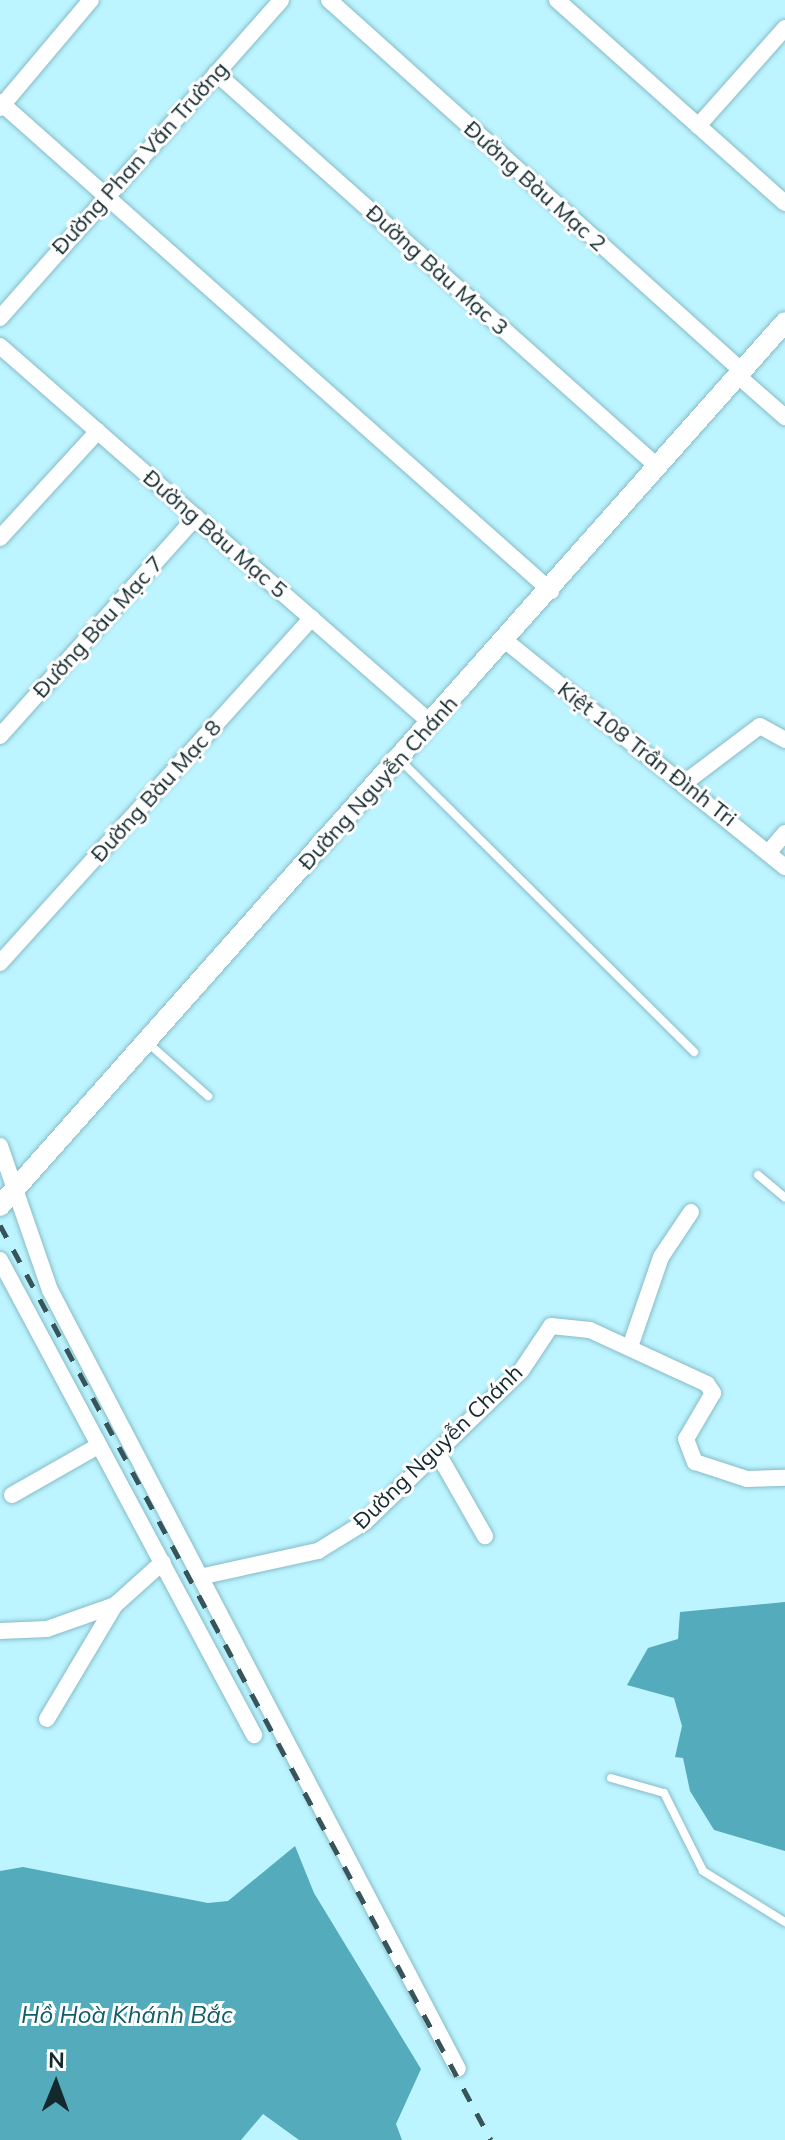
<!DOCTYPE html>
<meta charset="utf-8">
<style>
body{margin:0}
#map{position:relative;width:785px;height:2140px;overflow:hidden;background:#bcf4ff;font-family:Mulish,sans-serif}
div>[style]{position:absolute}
.water>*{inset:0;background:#53abbb}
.roads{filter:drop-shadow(0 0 2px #86bcc7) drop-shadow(0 0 2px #86bcc7)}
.service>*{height:8px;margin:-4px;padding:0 4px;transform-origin:4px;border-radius:4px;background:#fff}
.minor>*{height:16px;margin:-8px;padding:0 8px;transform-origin:8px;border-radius:8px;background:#fff}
.tertiary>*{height:20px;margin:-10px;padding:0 10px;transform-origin:10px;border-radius:10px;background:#fff}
.rail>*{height:5px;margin-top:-2.5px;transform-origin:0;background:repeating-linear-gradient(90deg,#375459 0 14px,transparent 0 28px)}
span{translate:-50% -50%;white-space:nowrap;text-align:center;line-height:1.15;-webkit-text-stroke:6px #fff;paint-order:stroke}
.street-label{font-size:22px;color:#13292d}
.water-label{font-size:24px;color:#105c67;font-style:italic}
.north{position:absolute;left:16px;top:2044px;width:80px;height:80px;-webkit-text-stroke:6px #fff;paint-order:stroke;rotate:1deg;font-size:22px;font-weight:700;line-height:32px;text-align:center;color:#13292d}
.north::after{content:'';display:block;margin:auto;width:28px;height:36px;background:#13292d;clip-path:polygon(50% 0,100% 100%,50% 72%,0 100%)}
</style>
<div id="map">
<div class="water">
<i style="clip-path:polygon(785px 1602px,785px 1851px,714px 1830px,690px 1791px,683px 1758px,675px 1757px,682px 1726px,674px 1698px,627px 1685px,648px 1648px,678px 1639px,680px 1612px)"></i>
<i style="clip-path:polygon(295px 1846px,314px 1893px,421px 2069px,396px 2124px,402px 2140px,299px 2140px,263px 2114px,241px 2140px,0 2140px,0 1871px,23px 1867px,208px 1903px,228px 1901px)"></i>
</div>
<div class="roads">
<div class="service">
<i style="left:399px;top:759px;width:416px;rotate:44.8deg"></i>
<i style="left:149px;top:1044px;width:79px;rotate:41.4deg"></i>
<i style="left:758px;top:1175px;width:35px;rotate:40deg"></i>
<i style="left:611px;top:1778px;width:55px;rotate:15.8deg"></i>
<i style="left:664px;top:1793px;width:87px;rotate:63.4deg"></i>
<i style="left:703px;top:1871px;width:97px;rotate:31.9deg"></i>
</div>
<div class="minor">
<i style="left:329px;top:0;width:554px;rotate:41.93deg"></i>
<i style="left:557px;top:0;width:305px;rotate:41.7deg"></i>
<i style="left:216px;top:73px;width:591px;rotate:41.71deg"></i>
<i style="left:0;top:102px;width:737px;rotate:41.59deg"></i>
<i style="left:0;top:108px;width:141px;rotate:-49.9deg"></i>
<i style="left:698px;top:126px;width:131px;rotate:-48.4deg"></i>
<i style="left:0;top:318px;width:424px;rotate:-48.5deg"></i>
<i style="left:0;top:346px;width:571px;rotate:41.17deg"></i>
<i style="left:737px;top:375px;width:64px;rotate:41.2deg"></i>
<i style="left:0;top:538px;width:145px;rotate:-47.5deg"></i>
<i style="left:507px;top:642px;width:358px;rotate:39deg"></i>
<i style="left:0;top:736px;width:294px;rotate:-48.2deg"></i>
<i style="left:687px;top:781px;width:91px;rotate:-37deg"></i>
<i style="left:760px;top:726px;width:29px;rotate:29deg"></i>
<i style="left:769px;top:852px;width:25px;rotate:-50deg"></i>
<i style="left:0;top:963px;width:465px;rotate:-47.9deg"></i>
<i style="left:0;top:1146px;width:152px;rotate:70.9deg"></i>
<i style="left:50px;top:1290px;width:879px;rotate:62.36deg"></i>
<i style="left:0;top:1260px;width:539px;rotate:61.86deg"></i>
<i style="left:630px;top:1347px;width:95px;rotate:-71deg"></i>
<i style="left:661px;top:1257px;width:54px;rotate:-56.3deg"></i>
<i style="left:437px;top:1452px;width:97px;rotate:60.3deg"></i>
<i style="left:12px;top:1495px;width:99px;rotate:-29.7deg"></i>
<i style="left:204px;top:1576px;width:117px;rotate:-12.4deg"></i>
<i style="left:318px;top:1551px;width:55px;rotate:-31.7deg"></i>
<i style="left:365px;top:1522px;width:217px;rotate:-44.1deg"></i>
<i style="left:521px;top:1371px;width:54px;rotate:-56.3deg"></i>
<i style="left:551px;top:1326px;width:39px;rotate:6deg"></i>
<i style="left:590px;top:1330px;width:129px;rotate:24.8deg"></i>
<i style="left:707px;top:1384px;width:11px;rotate:56deg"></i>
<i style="left:713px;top:1393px;width:53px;rotate:120.4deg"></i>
<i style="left:686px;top:1439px;width:25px;rotate:69deg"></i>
<i style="left:695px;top:1462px;width:55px;rotate:18.1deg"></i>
<i style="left:747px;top:1479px;width:38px;rotate:-2deg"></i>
<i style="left:0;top:1631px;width:47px;rotate:-2.4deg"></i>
<i style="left:47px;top:1629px;width:72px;rotate:-19.4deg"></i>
<i style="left:47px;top:1719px;width:133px;rotate:-59.2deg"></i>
<i style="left:115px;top:1605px;width:64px;rotate:-41.9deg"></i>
</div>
<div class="tertiary">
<i style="left:0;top:1206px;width:1182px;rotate:-48.39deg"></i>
</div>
</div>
<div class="rail">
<i style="left:0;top:1225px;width:1038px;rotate:61.78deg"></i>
</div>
<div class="street-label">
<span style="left:140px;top:158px;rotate:-48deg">Đường Phan Văn Trường</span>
<span style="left:535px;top:186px;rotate:42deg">Đường Bàu Mạc 2</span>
<span style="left:437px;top:270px;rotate:42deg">Đường Bàu Mạc 3</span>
<span style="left:215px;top:534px;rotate:41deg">Đường Bàu Mạc 5</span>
<span style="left:98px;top:627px;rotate:-48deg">Đường Bàu Mạc 7</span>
<span style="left:647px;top:754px;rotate:38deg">Kiệt 108 Trần Đình Tri</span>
<span style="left:378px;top:783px;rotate:-48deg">Đường Nguyễn Chánh</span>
<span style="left:156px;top:791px;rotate:-48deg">Đường Bàu Mạc 8</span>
<span style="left:438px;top:1447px;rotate:-44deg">Đường Nguyễn Chánh</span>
</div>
<div class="water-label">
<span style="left:127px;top:2015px">Hồ Hoà Khánh Bắc</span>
</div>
<div class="north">N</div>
</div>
